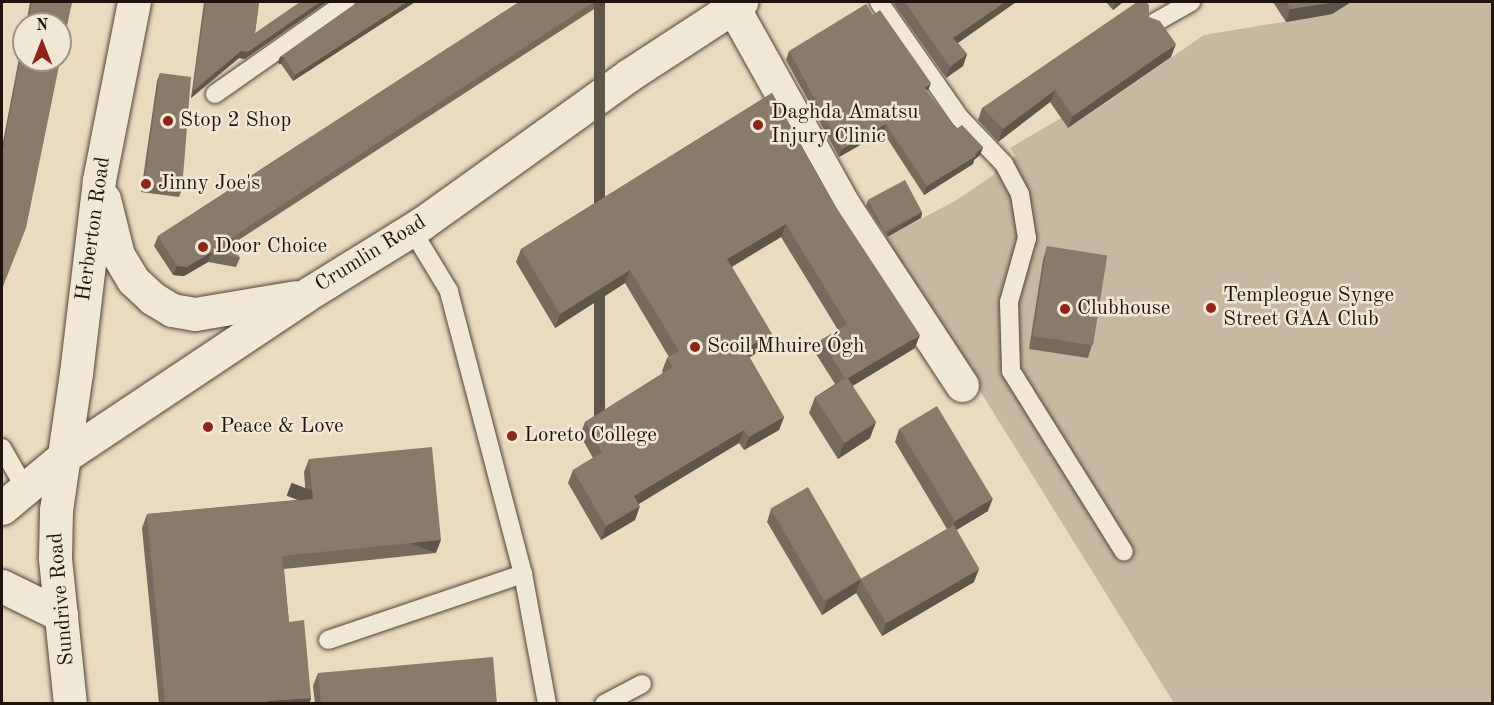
<!DOCTYPE html>
<meta charset="utf-8">
<style>
body{margin:0}
#map{position:relative;width:1494px;height:705px;overflow:hidden;background:#eadabf;font-family:"Old Standard TT",serif}
div>[style]{position:absolute}
.green>*{inset:0;background:#c7b8a1}
.roads{filter:drop-shadow(0 0 2px #51463a) drop-shadow(0 0 2px #51463a)}
.lane>*{height:18px;margin:-9px;padding:0 9px;transform-origin:9px;border-radius:9px;background:#f1e7d5}
.street>*{height:33px;margin:-16.5px;padding:0 16.5px;transform-origin:16.5px;border-radius:16.5px;background:#f1e7d5}
.secondary>*{height:33px;margin:-16.5px;padding:0 16.5px;transform-origin:16.5px;border-radius:16.5px;background:#f1e7d5}
.wall>*{inset:0;background:#756a5b}
.shaded-wall>*{inset:0;background:#5f564a;transform-origin:0 0}
.building>*{inset:0;background:#887b6a;transform-origin:0 0}
.dots>*{width:16px;height:16px;translate:-50% -50%;box-sizing:border-box;border:3px solid #f1e7d5;border-radius:50%}
span{translate:-50% -50%;white-space:nowrap;text-align:center;line-height:1.15;-webkit-text-stroke:5px #f1e7d5;paint-order:stroke}
.poi-label{font-size:21px;color:#1e140d}
.left{translate:0 -50%;text-align:left}
.street-label{font-size:21px;color:#1e140d}
.frame{position:absolute;inset:0;border:3px solid #1e140d;pointer-events:none}
.north{position:absolute;left:12px;top:12px;width:60px;height:60px;box-sizing:border-box;background:#f1e7d5;border:2px solid #9d9385;border-radius:50%;rotate:0deg;font-size:16px;font-weight:700;line-height:24px;text-align:center;color:#1e140d}
.north::after{content:'';display:block;margin:auto;width:21px;height:27px;background:#8f2418;clip-path:polygon(50% 0,100% 100%,50% 72%,0 100%)}
</style>
<div id="map">
<div class="green">
<i style="clip-path:polygon(1351px 2px,1492px 2px,1492px 703px,1174px 703px,885px 238px,955px 201px,995px 174px,994px 171px,1016px 156px,1010px 148px,1061px 118px,1069px 128px,1204px 35px,1332px 14px)"></i>
</div>
<div class="roads">
<div class="lane">
<i style="left:879px;top:2px;width:141px;rotate:55.1deg"></i>
<i style="left:960px;top:118px;width:64px;rotate:46.3deg"></i>
<i style="left:1004px;top:164px;width:34px;rotate:62deg"></i>
<i style="left:1020px;top:194px;width:45px;rotate:81deg"></i>
<i style="left:1027px;top:238px;width:66px;rotate:105.7deg"></i>
<i style="left:1009px;top:302px;width:69px;rotate:88.3deg"></i>
<i style="left:1011px;top:371px;width:213px;rotate:58deg"></i>
<i style="left:1154px;top:23px;width:43px;rotate:-29.6deg"></i>
<i style="left:215px;top:94px;width:160px;rotate:-35.1deg"></i>
<i style="left:2px;top:448px;width:46px;rotate:60.1deg"></i>
<i style="left:523px;top:574px;width:132px;rotate:79.5deg"></i>
<i style="left:328px;top:640px;width:206px;rotate:-18.7deg"></i>
<i style="left:523px;top:574px;width:293px;rotate:-104.7deg"></i>
<i style="left:449px;top:291px;width:71px;rotate:-121.2deg"></i>
<i style="left:604px;top:704px;width:43px;rotate:-27.8deg"></i>
</div>
<div class="street">
<i style="left:733px;top:7px;width:229px;rotate:60.8deg"></i>
<i style="left:845px;top:207px;width:213px;rotate:56.7deg"></i>
</div>
<div class="secondary">
<i style="left:104px;top:199px;width:58px;rotate:76deg"></i>
<i style="left:118px;top:255px;width:29px;rotate:59deg"></i>
<i style="left:133px;top:280px;width:26px;rotate:43deg"></i>
<i style="left:152px;top:298px;width:23px;rotate:31deg"></i>
<i style="left:172px;top:310px;width:23px;rotate:10deg"></i>
<i style="left:195px;top:314px;width:101px;rotate:-9.6deg"></i>
<i style="left:2px;top:508px;width:78px;rotate:-39.8deg"></i>
<i style="left:62px;top:458px;width:293px;rotate:-33.7deg"></i>
<i style="left:306px;top:295px;width:135px;rotate:-31.7deg"></i>
<i style="left:421px;top:224px;width:256px;rotate:-35.6deg"></i>
<i style="left:629px;top:75px;width:134px;rotate:-33.1deg"></i>
<i style="left:2px;top:586px;width:66px;rotate:26.2deg"></i>
<i style="left:70px;top:704px;width:147px;rotate:-95.9deg"></i>
<i style="left:55px;top:558px;width:48px;rotate:-88.8deg"></i>
<i style="left:56px;top:510px;width:138px;rotate:-81.7deg"></i>
<i style="left:76px;top:373px;width:194px;rotate:-83.2deg"></i>
<i style="left:99px;top:180px;width:181px;rotate:-78.9deg"></i>
</div>
</div>
<div class="wall">
<i style="clip-path:polygon(30px 2px,72px 2px,2px 290px,2px 147px,24px 32px,24px 60px,60px 24px,26px 24px)"></i>
<i style="clip-path:polygon(204px 2px,259px 2px,255px 33px,245px 59px,239px 58px,191px 98px)"></i>
<i style="clip-path:polygon(357px 2px,415px 2px,293px 81px,281px 64px,278px 63px,280px 57px,355px 4px)"></i>
<i style="clip-path:polygon(519px 2px,605px 2px,231px 245px,240px 258px,236px 267px,208px 262px,184px 276px,173px 275px,154px 246px,158px 236px)"></i>
<i style="clip-path:polygon(895px 2px,1016px 2px,958px 43px,967px 54px,963px 66px,946px 78px,894px 4px)"></i>
<i style="clip-path:polygon(1106px 2px,1123px 2px,1113px 10px)"></i>
<i style="clip-path:polygon(1273px 2px,1351px 2px,1332px 14px,1286px 22px)"></i>
<i style="clip-path:polygon(1149px 17px,1171px 57px,1068px 128px,1050px 102px,998px 142px,978px 120px,982px 108px)"></i>
<i style="clip-path:polygon(789px 51px,927px 92px,956px 129px,983px 147px,980px 155px,974px 160px,973px 164px,924px 195px,883px 132px,839px 157px,786px 60px)"></i>
<i style="clip-path:polygon(160px 73px,182px 189px,179px 197px,141px 192px,157px 81px)"></i>
<i style="clip-path:polygon(772px 93px,915px 348px,852px 386px,870px 438px,838px 459px,809px 413px,815px 397px,835px 384px,816px 354px,821px 340px,838px 330px,781px 237px,732px 267px,772px 334px,767px 347px,749px 357px,784px 417px,779px 430px,744px 450px,739px 443px,638px 504px,635px 520px,601px 540px,568px 483px,573px 470px,593px 458px,580px 435px,585px 422px,663px 373px,662px 371px,667px 358px,669px 357px,625px 283px,555px 328px,516px 262px,521px 249px)"></i>
<i style="clip-path:polygon(868px 200px,922px 212px,921px 218px,887px 237px,866px 206px)"></i>
<i style="clip-path:polygon(1047px 246px,1092px 345px,1088px 358px,1029px 349px,1043px 260px)"></i>
<i style="clip-path:polygon(899px 429px,988px 511px,956px 530px,974px 582px,882px 636px,856px 593px,822px 615px,767px 522px,771px 509px,861px 579px,947px 529px,895px 442px)"></i>
<i style="clip-path:polygon(309px 459px,436px 553px,284px 569px,289px 622px,311px 698px,309px 704px,159px 704px,142px 528px,147px 514px,306px 499px,304px 472px)"></i>
<i style="clip-path:polygon(318px 673px,497px 704px,315px 704px,313px 686px)"></i>
</div>
<div class="shaded-wall">
<i style="clip-path:polygon(320px 2px,327px 2px,245px 59px,239px 58px,191px 98px,193px 91px,241px 51px)"></i>
<i style="clip-path:polygon(407px 2px,415px 2px,293px 81px,295px 75px)"></i>
<i style="left:594px;top:2px;width:11px;height:437px"></i>
<i style="clip-path:polygon(1005px 2px,1016px 2px,949px 49px,953px 38px)"></i>
<i style="clip-path:polygon(1116px 2px,1123px 2px,1113px 10px)"></i>
<i style="clip-path:polygon(1336px 2px,1351px 2px,1332px 14px,1286px 22px,1290px 9px)"></i>
<i style="clip-path:polygon(1176px 44px,1171px 57px,1068px 128px,1073px 116px)"></i>
<i style="clip-path:polygon(967px 54px,963px 66px,946px 78px,950px 67px)"></i>
<i style="clip-path:polygon(280px 57px,284px 57px,281px 64px,278px 63px)"></i>
<i style="clip-path:polygon(931px 83px,928px 91px,924px 88px)"></i>
<i style="clip-path:polygon(1055px 90px,1050px 102px,998px 142px,1003px 129px)"></i>
<i style="clip-path:polygon(886px 124px,883px 132px,839px 157px,842px 149px)"></i>
<i style="clip-path:polygon(983px 147px,980px 155px,974px 160px,973px 164px,924px 195px,927px 186px)"></i>
<i style="clip-path:polygon(922px 212px,921px 218px,887px 237px,889px 232px)"></i>
<i style="clip-path:polygon(786px 224px,781px 237px,722px 272px,727px 259px)"></i>
<i style="clip-path:polygon(212px 252px,208px 262px,184px 276px,173px 275px,177px 266px)"></i>
<i style="clip-path:polygon(630px 270px,625px 283px,555px 328px,560px 314px)"></i>
<i style="clip-path:polygon(772px 334px,767px 347px,740px 363px,745px 349px)"></i>
<i style="clip-path:polygon(920px 335px,915px 348px,841px 393px,846px 379px)"></i>
<i style="clip-path:polygon(784px 417px,779px 430px,744px 450px,749px 437px)"></i>
<i style="clip-path:polygon(876px 422px,870px 438px,838px 459px,844px 443px)"></i>
<i style="clip-path:polygon(744px 430px,739px 443px,629px 510px,634px 496px)"></i>
<i style="clip-path:polygon(993px 498px,988px 511px,950px 534px,955px 521px)"></i>
<i style="clip-path:polygon(640px 506px,635px 520px,601px 540px,606px 526px)"></i>
<i style="left:441px;top:540px;width:14px;height:160px;rotate:111deg"></i>
<i style="clip-path:polygon(979px 569px,974px 582px,882px 636px,886px 623px)"></i>
<i style="clip-path:polygon(861px 579px,856px 593px,822px 615px,827px 601px)"></i>
<i style="clip-path:polygon(311px 698px,309px 704px,266px 704px,268px 701px)"></i>
</div>
<div class="building">
<i style="clip-path:polygon(32px 2px,72px 2px,26px 228px,2px 289px,2px 155px,24px 40px,24px 60px,60px 60px,60px 24px,27px 24px)"></i>
<i style="clip-path:polygon(206px 2px,259px 2px,255px 33px,300px 2px,320px 2px,248px 52px,241px 51px,193px 91px)"></i>
<i style="clip-path:polygon(357px 2px,407px 2px,295px 75px,284px 57px,280px 57px,355px 4px)"></i>
<i style="clip-path:polygon(519px 2px,594px 2px,228px 240px,240px 258px,212px 252px,187px 267px,177px 266px,158px 236px)"></i>
<i style="clip-path:polygon(905px 2px,1005px 2px,953px 38px,967px 54px,950px 67px)"></i>
<i style="clip-path:polygon(1137px 2px,1146px 2px,1149px 5px,1149px 17px,1160px 21px,1176px 44px,1073px 116px,1055px 90px,1003px 129px,982px 108px)"></i>
<i style="clip-path:polygon(1286px 2px,1336px 2px,1290px 9px)"></i>
<i style="clip-path:polygon(866px 4px,873px 15px,880px 10px,931px 83px,924px 88px,956px 129px,962px 125px,983px 147px,975px 154px,976px 156px,927px 186px,886px 124px,842px 149px,789px 51px)"></i>
<i style="clip-path:polygon(160px 73px,191px 77px,182px 189px,144px 183px)"></i>
<i style="clip-path:polygon(772px 93px,834px 204px,920px 335px,848px 378px,847px 377px,845px 378px,821px 340px,847px 324px,786px 224px,727px 259px,772px 334px,745px 349px,784px 417px,749px 437px,744px 430px,634px 496px,640px 506px,606px 526px,573px 470px,602px 452px,585px 422px,673px 367px,667px 358px,679px 351px,630px 270px,560px 314px,521px 249px)"></i>
<i style="left:905px;top:180px;width:36px;height:42px;rotate:62deg"></i>
<i style="left:1047px;top:246px;width:61px;height:91px;rotate:9deg"></i>
<i style="left:847px;top:377px;width:54px;height:38px;rotate:57deg"></i>
<i style="left:937px;top:406px;width:108px;height:44px;rotate:59deg"></i>
<i style="clip-path:polygon(432px 447px,441px 540px,282px 556px,289px 622px,304px 620px,311px 698px,268px 701px,268px 704px,165px 704px,147px 514px,313px 499px,309px 459px)"></i>
<i style="left:808px;top:487px;width:106px;height:43px;rotate:60deg"></i>
<i style="left:954px;top:525px;width:51px;height:108px;rotate:60deg"></i>
<i style="clip-path:polygon(493px 657px,497px 704px,321px 704px,318px 673px)"></i>
</div>
<div class="dots">
<i style="left:168px;top:121px;background:#8f2418"></i>
<i style="left:758px;top:125px;background:#8f2418"></i>
<i style="left:146px;top:184px;background:#8f2418"></i>
<i style="left:203px;top:247px;background:#8f2418"></i>
<i style="left:1211px;top:308px;background:#8f2418"></i>
<i style="left:1065px;top:309px;background:#8f2418"></i>
<i style="left:695px;top:347px;background:#8f2418"></i>
<i style="left:208px;top:427px;background:#8f2418"></i>
<i style="left:512px;top:436px;background:#8f2418"></i>
</div>
<div class="poi-label">
<span class="left" style="left:771px;top:125px">Daghda Amatsu<br>Injury Clinic</span>
<span class="left" style="left:180px;top:121px">Stop 2 Shop</span>
<span class="left" style="left:158px;top:184px">Jinny Joe's</span>
<span class="left" style="left:215px;top:247px">Door Choice</span>
<span class="left" style="left:1223px;top:308px">Templeogue Synge<br>Street GAA Club</span>
<span class="left" style="left:1077px;top:309px">Clubhouse</span>
<span class="left" style="left:707px;top:347px">Scoil Mhuire Ógh</span>
<span class="left" style="left:220px;top:427px">Peace &amp; Love</span>
<span class="left" style="left:524px;top:436px">Loreto College</span>
</div>
<div class="street-label">
<span style="left:94px;top:229px;rotate:-82deg">Herberton Road</span>
<span style="left:371px;top:254px;rotate:-32deg">Crumlin Road</span>
<span style="left:62px;top:599px;rotate:-95deg">Sundrive Road</span>
</div>
<div class="frame"></div>
<div class="north">N</div>
</div>
